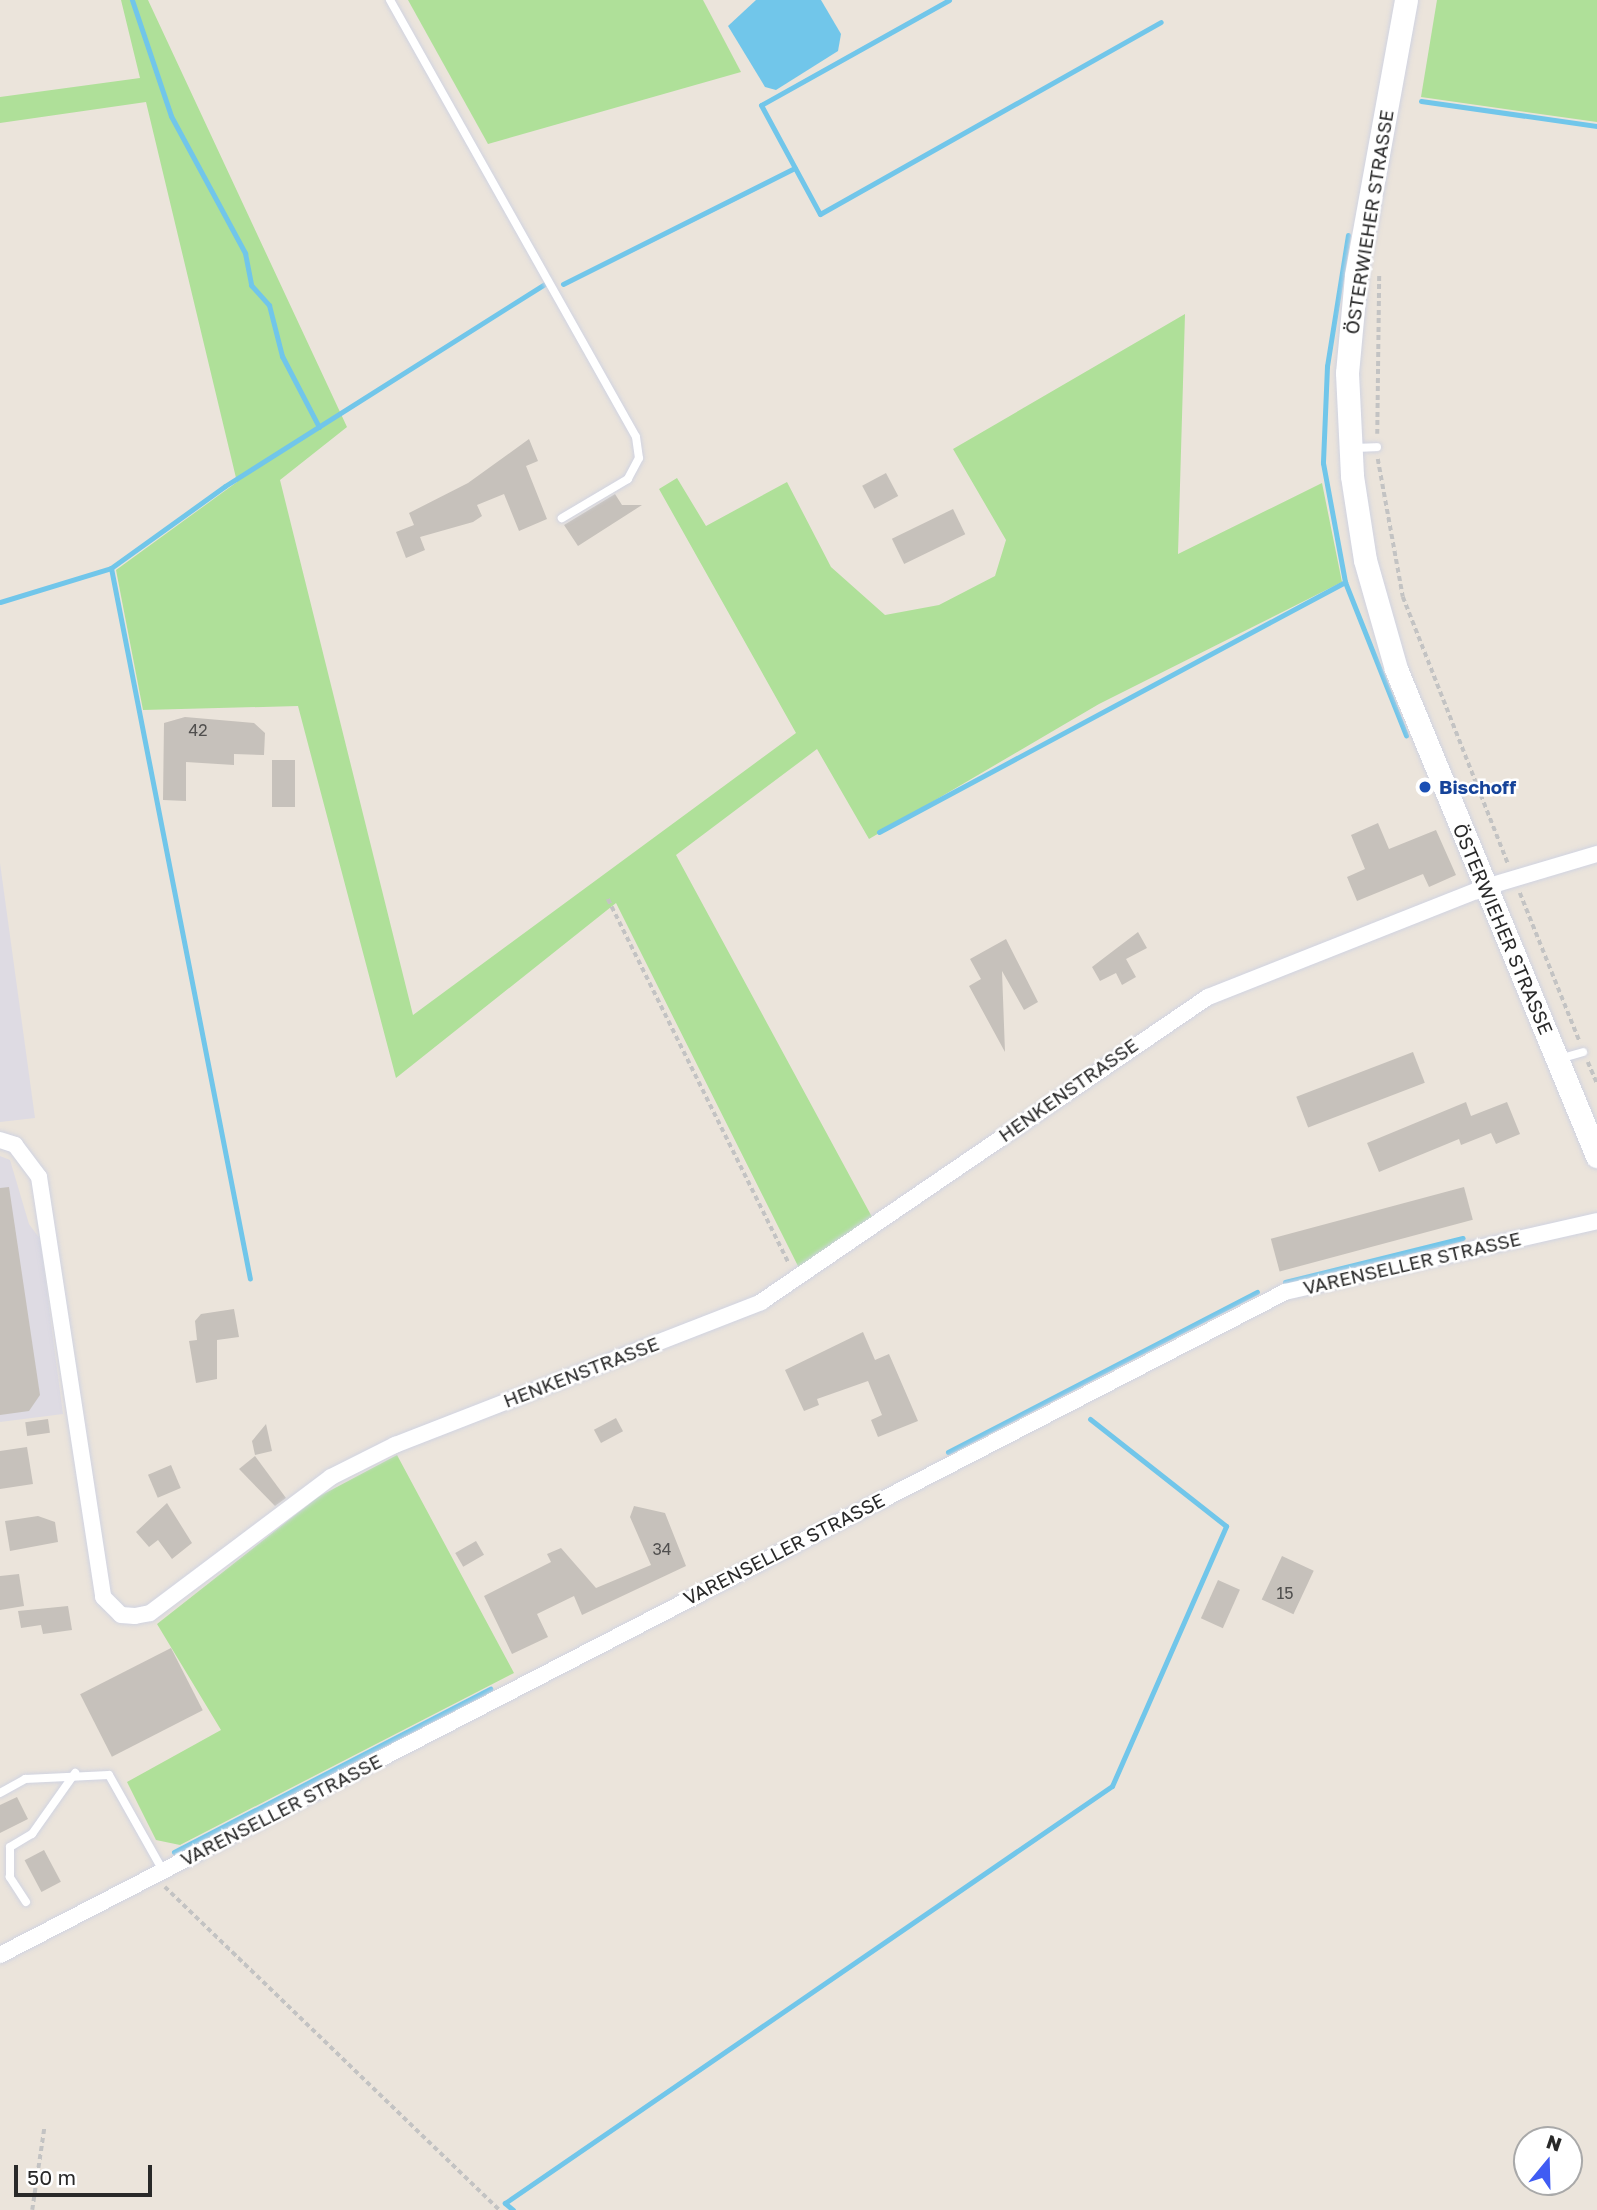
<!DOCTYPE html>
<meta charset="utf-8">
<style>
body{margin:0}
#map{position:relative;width:1597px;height:2210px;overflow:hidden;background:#ebe4db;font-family:"Golos Text",sans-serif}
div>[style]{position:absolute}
.industrial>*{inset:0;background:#dedbe3}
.green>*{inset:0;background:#afe099}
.water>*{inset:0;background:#71c6ea}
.stream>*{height:5px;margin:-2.5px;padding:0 2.5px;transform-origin:2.5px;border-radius:2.5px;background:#71c6ea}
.building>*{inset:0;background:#c6c1bb;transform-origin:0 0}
.path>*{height:3.5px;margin-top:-1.75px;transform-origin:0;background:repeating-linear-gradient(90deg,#c3c3c3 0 5px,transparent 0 8.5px)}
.roads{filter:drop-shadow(0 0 2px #d0d3e1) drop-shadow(0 0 2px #d0d3e1)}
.lane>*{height:8px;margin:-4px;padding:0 4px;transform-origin:4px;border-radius:4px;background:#fff}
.street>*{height:16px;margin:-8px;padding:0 8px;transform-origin:8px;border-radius:8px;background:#fff}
.secondary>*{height:23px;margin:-11.5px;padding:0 11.5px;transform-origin:11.5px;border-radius:11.5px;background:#fff}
.dots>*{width:19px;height:19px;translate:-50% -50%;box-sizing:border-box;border:4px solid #fff;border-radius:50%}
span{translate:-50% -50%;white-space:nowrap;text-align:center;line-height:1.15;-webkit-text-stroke:5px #fff;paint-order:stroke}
.number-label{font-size:16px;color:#504f4e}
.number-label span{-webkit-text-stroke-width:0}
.street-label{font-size:19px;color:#292929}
.transit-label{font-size:19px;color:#164399;font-weight:700}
.left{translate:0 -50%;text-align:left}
.north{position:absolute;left:1513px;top:2126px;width:70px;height:70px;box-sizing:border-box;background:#fff;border:2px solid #a9a9a9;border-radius:50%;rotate:19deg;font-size:19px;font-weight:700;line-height:28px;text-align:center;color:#292929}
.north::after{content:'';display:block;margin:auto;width:24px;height:32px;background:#405cf3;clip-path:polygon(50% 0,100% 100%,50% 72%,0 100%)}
.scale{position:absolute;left:14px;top:2165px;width:138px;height:32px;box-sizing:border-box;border:4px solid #292929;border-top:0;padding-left:9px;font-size:21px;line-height:24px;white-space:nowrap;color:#292929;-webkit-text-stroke:5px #fff;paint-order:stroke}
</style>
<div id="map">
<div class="industrial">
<i style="clip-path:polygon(0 863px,35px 1118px,0 1122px)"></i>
<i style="clip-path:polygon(0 1156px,10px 1160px,29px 1224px,40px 1239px,63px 1414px,0 1422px)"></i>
</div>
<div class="green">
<i style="clip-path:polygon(121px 0,148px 0,347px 427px,280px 480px,413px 1015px,796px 733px,659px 489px,677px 478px,706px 526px,787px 482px,831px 567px,885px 615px,939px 605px,995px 576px,1006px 540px,953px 449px,1185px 314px,1178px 554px,1322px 483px,1342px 582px,1099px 704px,869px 839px,817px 749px,676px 855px,872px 1217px,799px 1268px,616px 903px,396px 1078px,298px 706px,143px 710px,116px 570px,237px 482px,146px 102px,0 123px,0 97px,140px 78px)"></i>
<i style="clip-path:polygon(408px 0,703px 0,741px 72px,488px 144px)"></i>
<i style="clip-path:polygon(1437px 0,1597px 0,1597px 122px,1421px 97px)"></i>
<i style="clip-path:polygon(397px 1455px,514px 1673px,180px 1845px,156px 1840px,127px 1782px,221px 1730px,157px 1624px,318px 1497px)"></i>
</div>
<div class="water">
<i style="clip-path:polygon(756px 0,821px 0,841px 34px,838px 51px,776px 90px,765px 87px,728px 26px)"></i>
</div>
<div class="stream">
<i style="left:132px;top:0;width:122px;rotate:71.4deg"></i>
<i style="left:171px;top:116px;width:156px;rotate:61.6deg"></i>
<i style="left:245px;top:253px;width:33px;rotate:79deg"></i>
<i style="left:251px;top:285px;width:27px;rotate:48deg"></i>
<i style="left:269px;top:305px;width:53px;rotate:75.7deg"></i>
<i style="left:282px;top:356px;width:80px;rotate:62.5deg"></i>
<i style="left:949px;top:0;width:215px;rotate:150.8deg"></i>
<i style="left:761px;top:105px;width:124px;rotate:61.6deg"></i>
<i style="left:820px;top:214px;width:391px;rotate:-29.4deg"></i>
<i style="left:1421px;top:101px;width:178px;rotate:8.1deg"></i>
<i style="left:1348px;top:235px;width:133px;rotate:99.1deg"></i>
<i style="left:1327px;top:366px;width:97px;rotate:92.4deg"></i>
<i style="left:1323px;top:463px;width:121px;rotate:79.5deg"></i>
<i style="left:1345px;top:582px;width:165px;rotate:68.3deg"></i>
<i style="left:563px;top:284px;width:259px;rotate:-26.6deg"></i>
<i style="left:111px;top:568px;width:724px;rotate:78.94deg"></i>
<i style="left:0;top:602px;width:116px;rotate:-17deg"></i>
<i style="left:111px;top:568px;width:140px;rotate:-35.7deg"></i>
<i style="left:225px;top:486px;width:378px;rotate:-32.3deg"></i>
<i style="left:879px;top:832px;width:529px;rotate:-28.21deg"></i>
<i style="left:1285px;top:1282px;width:183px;rotate:-13.9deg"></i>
<i style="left:948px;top:1452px;width:348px;rotate:-27.4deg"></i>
<i style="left:174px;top:1852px;width:356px;rotate:-27.3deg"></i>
<i style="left:513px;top:2210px;width:11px;rotate:-139deg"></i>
<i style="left:505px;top:2203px;width:736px;rotate:-34.49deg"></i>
<i style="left:1112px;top:1786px;width:284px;rotate:-66.3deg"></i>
<i style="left:1226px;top:1526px;width:173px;rotate:-141.8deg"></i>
</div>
<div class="building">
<i style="clip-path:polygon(529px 439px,538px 461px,526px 466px,547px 519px,519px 531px,504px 494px,477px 505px,482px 516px,473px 522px,420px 537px,425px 550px,406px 558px,396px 532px,414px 525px,409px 513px,468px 483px)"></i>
<i style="left:886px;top:473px;width:26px;height:27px;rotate:62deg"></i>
<i style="clip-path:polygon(615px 494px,622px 505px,642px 505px,578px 546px,564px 525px)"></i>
<i style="left:953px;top:509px;width:28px;height:68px;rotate:64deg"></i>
<i style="clip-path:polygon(185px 717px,254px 723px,265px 733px,264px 755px,234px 754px,234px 765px,186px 762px,186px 801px,163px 800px,164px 723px)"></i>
<i style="left:272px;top:760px;width:23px;height:47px"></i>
<i style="clip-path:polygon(1378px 823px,1389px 849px,1436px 830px,1456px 875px,1429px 887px,1423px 874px,1357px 901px,1347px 877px,1365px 869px,1351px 835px)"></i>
<i style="clip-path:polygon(1138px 932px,1147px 948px,1126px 959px,1136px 977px,1122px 985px,1116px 973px,1100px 981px,1092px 967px)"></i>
<i style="clip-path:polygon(1006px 939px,1038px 1002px,1024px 1010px,1002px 971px,1005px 1052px,969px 986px,981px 979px,970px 959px)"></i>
<i style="left:1413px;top:1052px;width:33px;height:125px;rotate:69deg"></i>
<i style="clip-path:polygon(1466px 1102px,1471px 1116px,1507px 1102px,1520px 1134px,1496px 1144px,1491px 1133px,1461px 1145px,1459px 1139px,1379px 1172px,1367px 1143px)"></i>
<i style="clip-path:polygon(9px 1187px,40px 1395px,29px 1411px,0 1415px,0 1188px)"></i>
<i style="left:1464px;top:1187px;width:34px;height:200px;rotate:75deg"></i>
<i style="clip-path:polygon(234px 1309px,239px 1337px,217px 1340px,217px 1379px,196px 1383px,189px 1341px,197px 1340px,195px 1321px,201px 1314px)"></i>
<i style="clip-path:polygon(863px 1332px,875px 1360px,889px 1354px,918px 1421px,878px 1437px,871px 1420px,882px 1415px,868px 1381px,817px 1399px,819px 1405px,804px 1411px,785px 1370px)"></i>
<i style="left:616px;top:1418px;width:15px;height:25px;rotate:62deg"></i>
<i style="left:48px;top:1419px;width:14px;height:23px;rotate:82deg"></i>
<i style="clip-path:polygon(266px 1424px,272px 1451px,255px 1455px,252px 1441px)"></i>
<i style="clip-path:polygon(27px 1447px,33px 1484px,0 1489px,0 1451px)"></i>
<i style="clip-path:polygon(255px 1456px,286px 1498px,275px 1506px,239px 1469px)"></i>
<i style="left:171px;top:1465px;width:25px;height:25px;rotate:67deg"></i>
<i style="clip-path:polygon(167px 1503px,192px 1543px,172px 1559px,158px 1540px,149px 1547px,136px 1532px)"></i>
<i style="clip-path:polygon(634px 1506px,665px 1513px,686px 1566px,582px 1615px,574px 1596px,537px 1614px,548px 1637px,512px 1654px,484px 1596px,551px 1562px,547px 1554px,561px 1548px,596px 1588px,651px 1565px,630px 1517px)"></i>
<i style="clip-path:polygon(38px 1516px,55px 1522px,58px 1542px,10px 1551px,5px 1521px)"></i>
<i style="left:476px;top:1541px;width:16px;height:24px;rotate:60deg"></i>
<i style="left:1282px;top:1556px;width:35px;height:48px;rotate:25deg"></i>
<i style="clip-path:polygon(19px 1574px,24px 1606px,0 1610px,0 1576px)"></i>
<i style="left:1218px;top:1580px;width:24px;height:42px;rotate:24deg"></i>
<i style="clip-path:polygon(68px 1606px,72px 1630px,43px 1634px,41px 1625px,21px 1628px,18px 1611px)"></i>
<i style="left:171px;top:1648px;width:70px;height:102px;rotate:63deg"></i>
<i style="clip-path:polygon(17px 1797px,28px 1819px,0 1833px,0 1805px)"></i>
<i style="left:44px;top:1850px;width:36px;height:22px;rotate:62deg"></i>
</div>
<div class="path">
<i style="left:1377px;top:434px;width:160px;rotate:-89.3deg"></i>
<i style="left:1378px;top:459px;width:140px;rotate:79.7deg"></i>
<i style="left:1403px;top:597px;width:286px;rotate:68.5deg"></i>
<i style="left:1520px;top:893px;width:161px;rotate:68.1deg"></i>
<i style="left:608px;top:899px;width:407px;rotate:63.6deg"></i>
<i style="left:1588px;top:1062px;width:23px;rotate:67deg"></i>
<i style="left:165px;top:1887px;width:465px;rotate:44deg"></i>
<i style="left:32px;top:2210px;width:82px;rotate:-81.6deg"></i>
</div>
<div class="roads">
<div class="lane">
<i style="left:390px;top:0;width:501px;rotate:60.62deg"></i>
<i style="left:636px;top:437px;width:21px;rotate:82deg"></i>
<i style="left:639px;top:458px;width:24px;rotate:118deg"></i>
<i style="left:628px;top:479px;width:77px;rotate:149.4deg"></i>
<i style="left:1352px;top:448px;width:25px;rotate:-2deg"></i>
<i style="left:1559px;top:1059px;width:25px;rotate:-16deg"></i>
<i style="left:0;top:1793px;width:29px;rotate:-29deg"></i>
<i style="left:25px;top:1779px;width:84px;rotate:-2.7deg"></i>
<i style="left:109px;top:1775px;width:110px;rotate:60.6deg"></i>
<i style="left:26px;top:1902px;width:30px;rotate:-123deg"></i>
<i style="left:10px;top:1877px;width:30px;rotate:-90deg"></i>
<i style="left:10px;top:1847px;width:26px;rotate:-31deg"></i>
<i style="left:32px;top:1834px;width:75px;rotate:-54.8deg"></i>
</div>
<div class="street">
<i style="left:0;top:1140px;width:16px;rotate:18deg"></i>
<i style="left:15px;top:1145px;width:40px;rotate:53deg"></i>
<i style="left:39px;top:1177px;width:425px;rotate:81.3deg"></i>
<i style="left:103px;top:1597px;width:25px;rotate:45deg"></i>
<i style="left:121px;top:1615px;width:14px;rotate:4deg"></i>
<i style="left:135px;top:1616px;width:15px;rotate:-11deg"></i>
<i style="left:150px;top:1613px;width:226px;rotate:-36.9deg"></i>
<i style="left:331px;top:1477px;width:72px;rotate:-26.6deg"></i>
<i style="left:395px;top:1445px;width:393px;rotate:-21.3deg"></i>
<i style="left:761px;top:1302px;width:541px;rotate:-34.31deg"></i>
<i style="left:1208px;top:997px;width:299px;rotate:-21.6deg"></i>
<i style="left:1486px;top:887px;width:116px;rotate:-16.6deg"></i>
<i style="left:0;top:1955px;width:1446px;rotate:-27.29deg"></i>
<i style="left:1285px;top:1292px;width:320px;rotate:-12.8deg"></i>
</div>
<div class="secondary">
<i style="left:1406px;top:0;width:280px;rotate:100.3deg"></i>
<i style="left:1356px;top:276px;width:97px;rotate:95.3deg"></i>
<i style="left:1347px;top:373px;width:103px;rotate:87.2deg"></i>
<i style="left:1352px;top:476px;width:85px;rotate:81.2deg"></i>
<i style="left:1365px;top:560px;width:113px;rotate:74.1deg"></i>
<i style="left:1396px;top:669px;width:527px;rotate:67.57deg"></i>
</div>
</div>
<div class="dots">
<i style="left:1425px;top:787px;background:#1a4fb4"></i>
</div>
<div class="number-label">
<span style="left:198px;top:730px">42</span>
<span style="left:662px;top:1549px">34</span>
<span style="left:1285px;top:1593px">15</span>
</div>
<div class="street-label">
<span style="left:1369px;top:222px;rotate:-81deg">ÖSTERWIEHER STRASSE</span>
<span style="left:1503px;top:929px;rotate:67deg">ÖSTERWIEHER STRASSE</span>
<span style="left:1068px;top:1090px;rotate:-35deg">HENKENSTRASSE</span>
<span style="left:1412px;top:1263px;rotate:-13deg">VARENSELLER STRASSE</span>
<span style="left:581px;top:1372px;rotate:-21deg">HENKENSTRASSE</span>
<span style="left:784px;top:1549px;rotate:-27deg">VARENSELLER STRASSE</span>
<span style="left:281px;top:1810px;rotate:-27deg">VARENSELLER STRASSE</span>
</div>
<div class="transit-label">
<span class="left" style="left:1439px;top:787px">Bischoff</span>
</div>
<div class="north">N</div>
<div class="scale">50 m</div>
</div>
